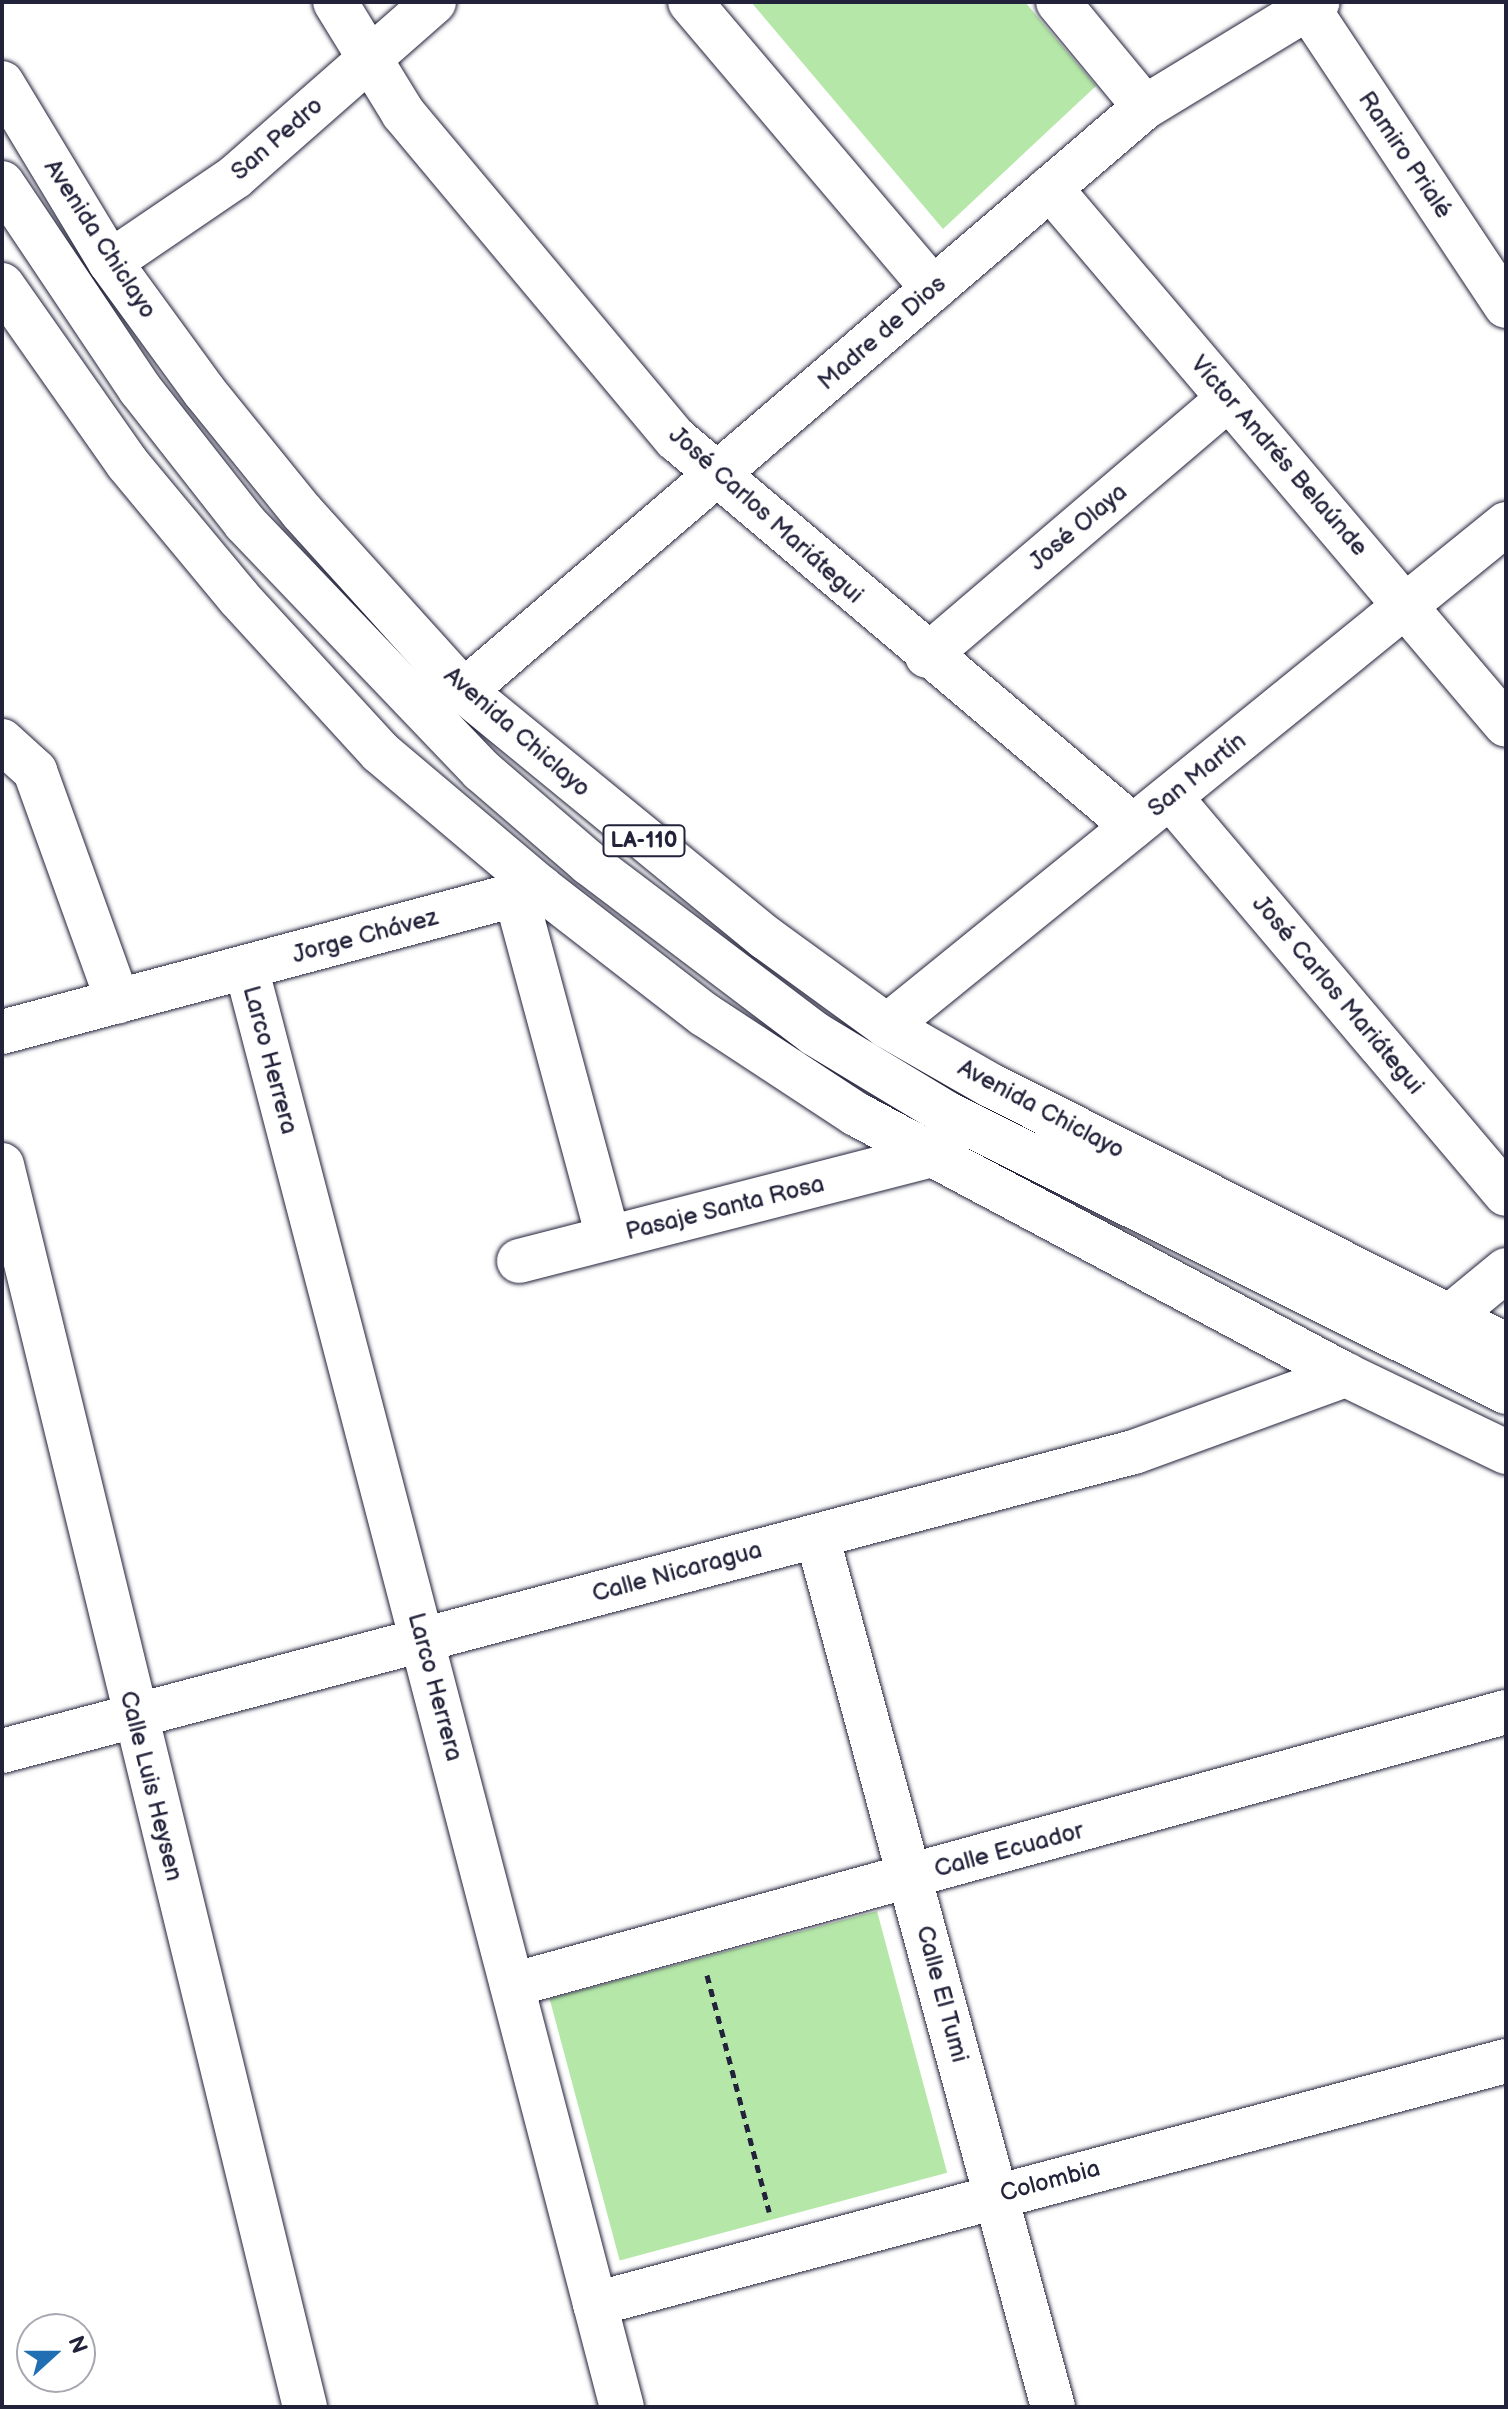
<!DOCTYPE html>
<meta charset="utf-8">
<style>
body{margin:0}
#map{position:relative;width:1508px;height:2409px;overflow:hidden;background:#fff;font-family:"Balsamiq Sans",sans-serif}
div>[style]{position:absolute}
.green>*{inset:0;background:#b5e7a8;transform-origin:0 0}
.path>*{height:5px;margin-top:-2.5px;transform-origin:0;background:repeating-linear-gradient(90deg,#22223b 0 8px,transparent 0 14px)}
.roads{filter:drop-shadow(0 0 2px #22223b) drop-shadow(0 0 2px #22223b)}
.street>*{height:44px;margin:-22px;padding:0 22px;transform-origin:22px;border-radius:22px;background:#fff}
.secondary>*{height:44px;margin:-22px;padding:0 22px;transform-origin:22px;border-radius:22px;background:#fff}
.primary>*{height:44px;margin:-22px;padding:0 22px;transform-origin:22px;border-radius:22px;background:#fff}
span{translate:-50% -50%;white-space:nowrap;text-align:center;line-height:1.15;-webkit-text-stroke:6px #fff;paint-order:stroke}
.shield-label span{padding:2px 6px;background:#fff;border:2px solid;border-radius:6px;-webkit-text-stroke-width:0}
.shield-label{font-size:22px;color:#22223b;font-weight:700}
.street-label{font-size:24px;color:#22223b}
.frame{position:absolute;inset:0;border:4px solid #22223b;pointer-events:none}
.north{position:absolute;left:16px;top:2313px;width:80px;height:80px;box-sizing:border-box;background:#fff;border:2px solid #a7a7b1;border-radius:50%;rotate:69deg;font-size:22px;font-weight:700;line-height:32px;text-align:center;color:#22223b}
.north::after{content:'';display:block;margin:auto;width:28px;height:36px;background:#1f6fb2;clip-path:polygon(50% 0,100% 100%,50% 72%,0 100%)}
</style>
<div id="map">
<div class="green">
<i style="clip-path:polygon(751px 2px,1025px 2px,1096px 86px,943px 229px)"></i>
<i style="left:877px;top:1911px;width:271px;height:339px;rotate:75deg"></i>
</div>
<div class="path">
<i style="left:707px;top:1975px;width:245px;rotate:75.3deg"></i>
</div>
<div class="roads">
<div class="street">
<i style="left:335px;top:2px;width:130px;rotate:58.5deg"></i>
<i style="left:403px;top:113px;width:425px;rotate:50.1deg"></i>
<i style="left:676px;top:439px;width:599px;rotate:40.26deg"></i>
<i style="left:690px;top:2px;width:376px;rotate:49.7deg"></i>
<i style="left:1058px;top:2px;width:136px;rotate:50.4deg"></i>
<i style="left:1304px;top:2px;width:365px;rotate:56.4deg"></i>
<i style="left:1050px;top:188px;width:704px;rotate:49.66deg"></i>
<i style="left:110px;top:262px;width:151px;rotate:-34.2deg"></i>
<i style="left:235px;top:177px;width:265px;rotate:-41.3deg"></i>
<i style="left:927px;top:656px;width:397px;rotate:-40.5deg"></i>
<i style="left:464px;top:691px;width:897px;rotate:-40.62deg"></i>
<i style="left:1145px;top:107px;width:202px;rotate:-31.3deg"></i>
<i style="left:2px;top:741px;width:45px;rotate:42.3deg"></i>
<i style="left:35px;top:771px;width:245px;rotate:70.2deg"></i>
<i style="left:1170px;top:797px;width:520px;rotate:49.76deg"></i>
<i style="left:516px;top:896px;width:354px;rotate:74.9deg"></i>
<i style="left:246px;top:967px;width:1488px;rotate:75.37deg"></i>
<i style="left:887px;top:1026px;width:797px;rotate:-39.04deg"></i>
<i style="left:2px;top:1032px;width:558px;rotate:-14.96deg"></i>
<i style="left:2px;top:1165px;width:1278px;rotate:76.29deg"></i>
<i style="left:519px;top:1261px;width:426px;rotate:-14.4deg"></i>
<i style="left:1449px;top:1317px;width:74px;rotate:-39.5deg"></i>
<i style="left:817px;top:1536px;width:902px;rotate:74.84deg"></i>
<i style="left:2px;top:1751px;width:1171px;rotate:-14.8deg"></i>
<i style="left:1134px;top:1452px;width:226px;rotate:-20deg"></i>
<i style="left:512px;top:1985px;width:1031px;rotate:-15.36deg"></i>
<i style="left:595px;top:2304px;width:943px;rotate:-14.94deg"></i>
</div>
<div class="secondary">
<i style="left:2px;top:183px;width:248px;rotate:56.2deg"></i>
<i style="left:140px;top:389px;width:170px;rotate:51.9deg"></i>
<i style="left:245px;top:523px;width:342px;rotate:46.3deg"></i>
<i style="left:481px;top:770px;width:143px;rotate:40.7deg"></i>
<i style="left:589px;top:863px;width:283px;rotate:37.1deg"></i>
<i style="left:815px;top:1034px;width:153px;rotate:31.1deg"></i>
<i style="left:946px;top:1113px;width:626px;rotate:26.48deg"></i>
</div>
<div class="primary">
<i style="left:2px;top:83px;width:209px;rotate:58.9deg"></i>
<i style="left:110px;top:262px;width:160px;rotate:53.9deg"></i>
<i style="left:204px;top:391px;width:156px;rotate:51deg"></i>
<i style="left:302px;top:512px;width:241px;rotate:47.9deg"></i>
<i style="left:464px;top:691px;width:390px;rotate:39.3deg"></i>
<i style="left:766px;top:938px;width:150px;rotate:36deg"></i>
<i style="left:887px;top:1026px;width:119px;rotate:29.8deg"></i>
<i style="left:990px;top:1085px;width:578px;rotate:26.74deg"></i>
<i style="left:2px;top:285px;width:218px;rotate:54.9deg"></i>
<i style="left:127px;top:463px;width:175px;rotate:50.3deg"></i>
<i style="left:239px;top:598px;width:209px;rotate:47.5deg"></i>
<i style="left:380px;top:752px;width:211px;rotate:40.2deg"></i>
<i style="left:541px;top:888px;width:207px;rotate:37.8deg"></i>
<i style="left:705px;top:1015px;width:181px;rotate:33.3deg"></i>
<i style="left:856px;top:1114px;width:555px;rotate:28.04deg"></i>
<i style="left:1346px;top:1375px;width:178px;rotate:25.7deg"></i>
</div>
</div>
<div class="shield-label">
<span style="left:644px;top:841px">LA-110</span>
</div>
<div class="street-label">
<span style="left:277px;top:139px;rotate:-41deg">San Pedro</span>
<span style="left:1405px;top:155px;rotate:56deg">Ramiro Prialé</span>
<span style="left:100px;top:239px;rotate:57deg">Avenida Chiclayo</span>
<span style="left:882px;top:333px;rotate:-41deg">Madre de Dios</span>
<span style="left:1279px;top:456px;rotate:49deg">Víctor Andrés Belaúnde</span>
<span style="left:766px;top:515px;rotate:42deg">José Carlos Mariátegui</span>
<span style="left:1078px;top:527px;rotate:-40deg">José Olaya</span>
<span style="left:517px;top:732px;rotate:41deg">Avenida Chiclayo</span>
<span style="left:1197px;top:775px;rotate:-39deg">San Martín</span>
<span style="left:365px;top:936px;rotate:-15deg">Jorge Chávez</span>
<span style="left:1338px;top:995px;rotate:50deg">José Carlos Mariátegui</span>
<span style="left:270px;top:1060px;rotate:75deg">Larco Herrera</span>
<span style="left:1041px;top:1109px;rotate:28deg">Avenida Chiclayo</span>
<span style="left:725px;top:1208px;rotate:-14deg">Pasaje Santa Rosa</span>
<span style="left:677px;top:1572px;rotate:-15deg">Calle Nicaragua</span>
<span style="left:435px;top:1687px;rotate:75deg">Larco Herrera</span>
<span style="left:151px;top:1786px;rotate:76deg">Calle Luis Heysen</span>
<span style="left:1009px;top:1850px;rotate:-15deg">Calle Ecuador</span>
<span style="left:942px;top:1994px;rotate:75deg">Calle El Tumi</span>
<span style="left:1050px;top:2181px;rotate:-15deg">Colombia</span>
</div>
<div class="frame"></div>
<div class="north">N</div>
</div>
